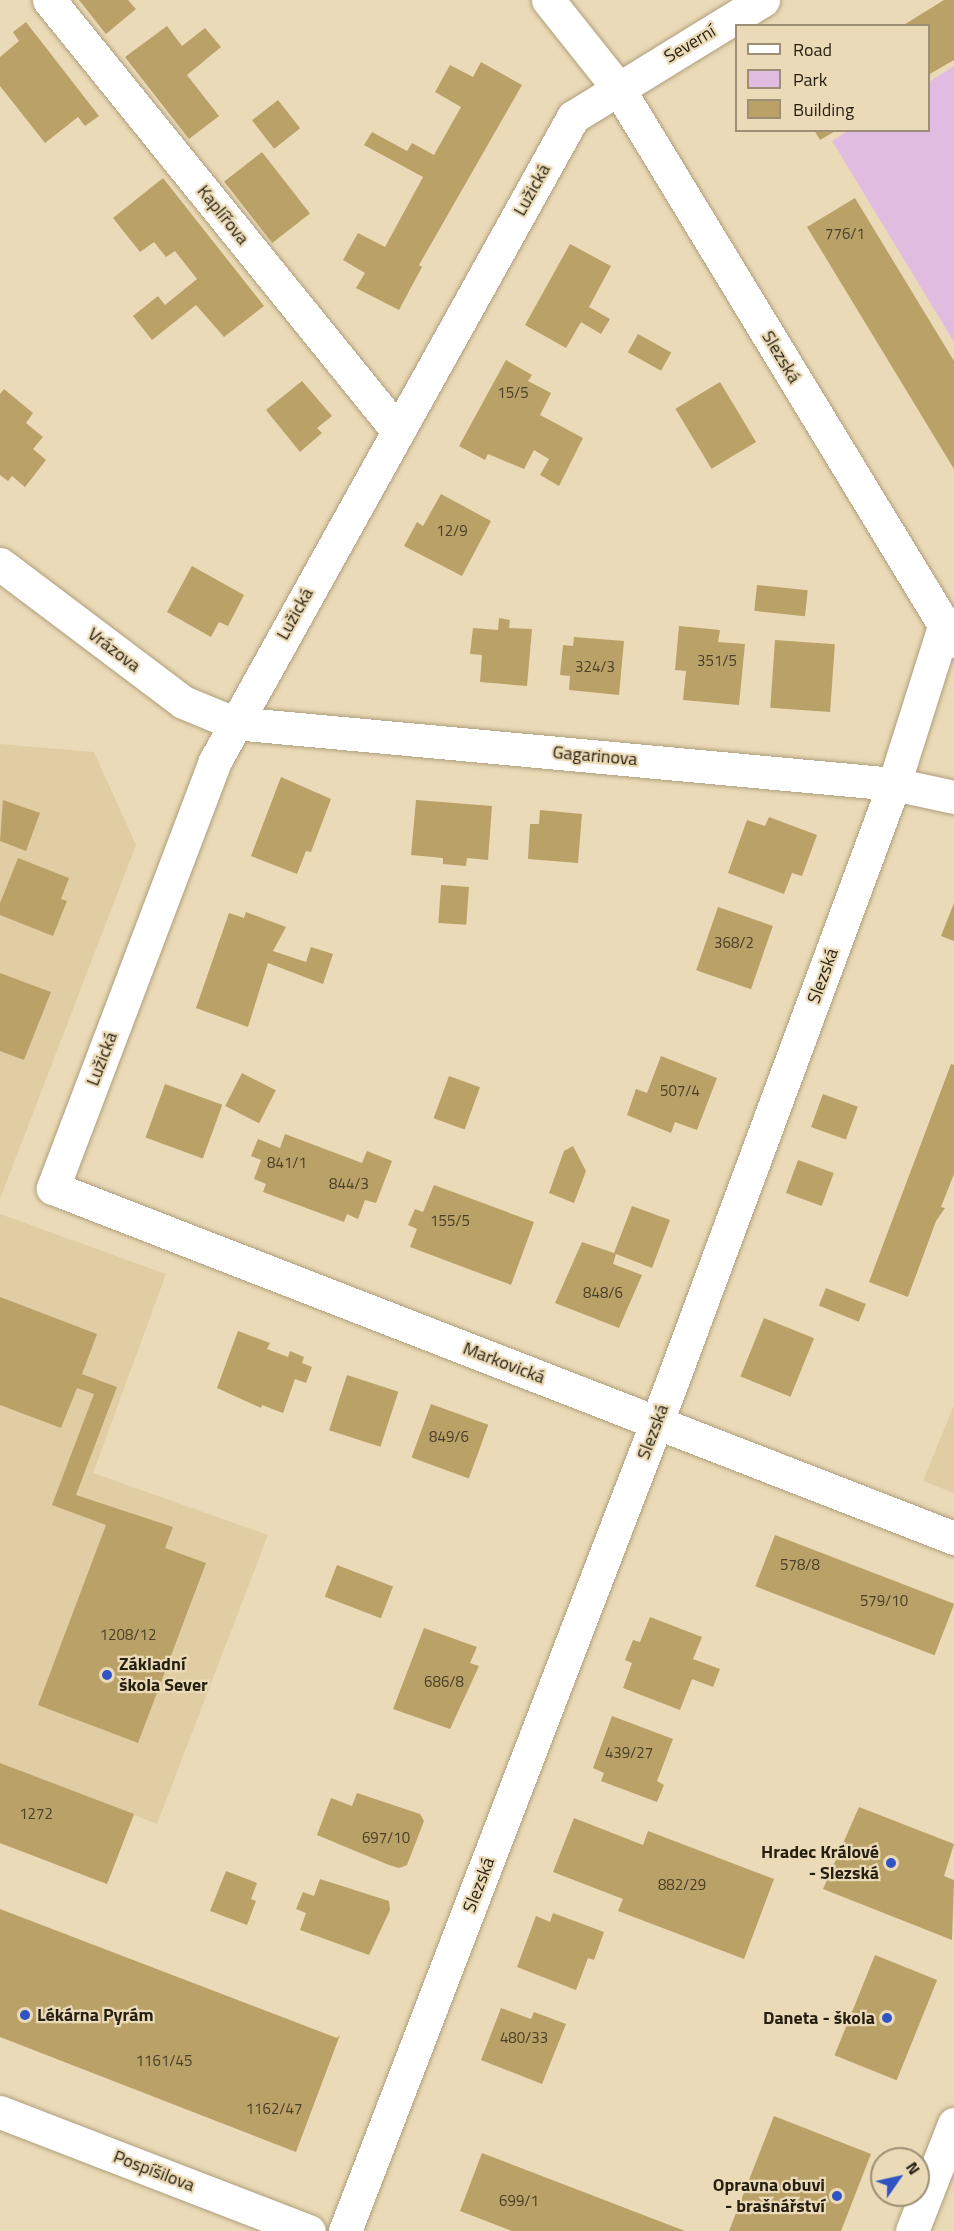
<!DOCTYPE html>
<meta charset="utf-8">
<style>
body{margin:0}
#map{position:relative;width:954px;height:2231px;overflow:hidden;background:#ebdab7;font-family:"Titillium Web",sans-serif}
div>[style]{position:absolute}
.built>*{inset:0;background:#e1cda3}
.green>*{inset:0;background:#e1bce1}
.building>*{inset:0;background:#baa168;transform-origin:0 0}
.roads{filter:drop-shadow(0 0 2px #ae9e7c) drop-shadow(0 0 2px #ae9e7c)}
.minor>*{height:33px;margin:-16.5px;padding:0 16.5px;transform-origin:16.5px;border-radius:16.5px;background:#fff}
.dots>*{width:16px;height:16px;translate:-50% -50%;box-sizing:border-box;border:3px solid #ebdab7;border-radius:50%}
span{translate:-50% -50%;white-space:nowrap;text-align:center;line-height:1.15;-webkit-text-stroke:4.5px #ebdab7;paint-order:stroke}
.number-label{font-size:15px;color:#4a4028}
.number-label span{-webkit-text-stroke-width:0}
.street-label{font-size:18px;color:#251f12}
.poi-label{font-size:18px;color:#251f12;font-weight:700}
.left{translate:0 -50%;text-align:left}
.right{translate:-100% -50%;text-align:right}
.legend{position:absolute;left:735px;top:24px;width:195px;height:108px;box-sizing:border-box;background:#ebdab7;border:2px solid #9c8f75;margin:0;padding:8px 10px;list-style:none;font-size:18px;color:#251f12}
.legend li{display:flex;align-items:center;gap:12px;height:30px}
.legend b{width:30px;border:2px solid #9c8f75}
.north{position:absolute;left:870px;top:2147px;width:60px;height:60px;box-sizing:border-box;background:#ebdab7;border:2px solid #9c8f75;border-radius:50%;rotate:56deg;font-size:16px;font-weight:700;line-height:24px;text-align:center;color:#251f12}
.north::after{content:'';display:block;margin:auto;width:21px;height:27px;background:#3054c4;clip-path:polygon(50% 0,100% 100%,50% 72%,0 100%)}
</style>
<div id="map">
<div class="built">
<i style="clip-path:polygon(0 744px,94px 752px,136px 845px,0 1199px)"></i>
<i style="clip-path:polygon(0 1214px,166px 1274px,93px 1473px,268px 1535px,157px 1824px,134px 1815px,107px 1884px,0 1843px)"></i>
<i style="clip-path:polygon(954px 1405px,954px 1493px,923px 1481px)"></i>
</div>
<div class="green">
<i style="clip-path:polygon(954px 66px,954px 342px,832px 141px,848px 131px,928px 130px,929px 82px)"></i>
</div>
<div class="building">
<i style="clip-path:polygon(79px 0,128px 0,136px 9px,106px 34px)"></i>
<i style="clip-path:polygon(944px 0,954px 0,954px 60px,928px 75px,928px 26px,902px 26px)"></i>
<i style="clip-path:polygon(26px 22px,99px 116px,85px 126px,78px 117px,45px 143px,0 86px,0 57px,19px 41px,13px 32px)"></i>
<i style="clip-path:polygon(167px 26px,182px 46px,205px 28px,221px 47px,187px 75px,219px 116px,189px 139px,125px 57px)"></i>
<i style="clip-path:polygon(481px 62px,522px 85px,419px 265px,422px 267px,399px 310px,356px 288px,365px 273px,343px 260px,358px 233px,385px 247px,423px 177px,364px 145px,372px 132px,407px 151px,412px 143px,434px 155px,461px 107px,435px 92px,450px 65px,473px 77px)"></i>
<i style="left:278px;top:100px;width:36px;height:33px;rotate:52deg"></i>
<i style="clip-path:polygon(814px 130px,837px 130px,820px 140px)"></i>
<i style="left:262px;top:152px;width:78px;height:48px;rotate:52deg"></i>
<i style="clip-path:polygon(163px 178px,264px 306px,224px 337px,196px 305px,152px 340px,133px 316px,158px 296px,165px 305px,197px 279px,175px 251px,166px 257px,154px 242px,140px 252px,113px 218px)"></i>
<i style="clip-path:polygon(855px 198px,954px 361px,954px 469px,807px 227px)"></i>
<i style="clip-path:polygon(570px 244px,611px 266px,589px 307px,610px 319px,601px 334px,581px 322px,566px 348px,525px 325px)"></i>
<i style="left:638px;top:334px;width:38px;height:21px;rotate:29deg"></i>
<i style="clip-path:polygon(506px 360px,532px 375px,528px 381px,551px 393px,540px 415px,583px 438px,559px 486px,540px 475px,549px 459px,534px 450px,524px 469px,488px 454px,485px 460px,459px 446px)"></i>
<i style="clip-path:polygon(302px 381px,332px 416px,317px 428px,322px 433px,300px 452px,266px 410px)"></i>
<i style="left:720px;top:382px;width:70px;height:52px;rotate:59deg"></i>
<i style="clip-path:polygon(4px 389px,33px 413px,26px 423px,43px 437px,33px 449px,46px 460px,25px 487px,12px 476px,8px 481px,0 475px,0 394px)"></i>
<i style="clip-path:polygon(441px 494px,491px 521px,462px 576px,404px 546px,417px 522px,423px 526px)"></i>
<i style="clip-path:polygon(192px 566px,244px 595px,228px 626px,219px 622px,211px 637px,167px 612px)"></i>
<i style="left:757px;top:585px;width:51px;height:26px;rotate:6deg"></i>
<i style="clip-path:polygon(499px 618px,510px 620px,509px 628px,532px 629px,527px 686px,480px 682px,482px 655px,470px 654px,473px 628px,498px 630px)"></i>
<i style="clip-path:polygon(679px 626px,720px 630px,718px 642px,745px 644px,739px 705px,683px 700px,686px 671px,675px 670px)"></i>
<i style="clip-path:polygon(574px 637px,624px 641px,619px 695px,569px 690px,570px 676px,560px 675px,563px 645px,573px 646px)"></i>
<i style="left:775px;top:640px;width:60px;height:68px;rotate:4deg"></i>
<i style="clip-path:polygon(281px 777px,331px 799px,311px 852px,306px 851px,297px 874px,251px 856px)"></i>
<i style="clip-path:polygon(3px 800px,40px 813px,26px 851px,0 841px)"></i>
<i style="clip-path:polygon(416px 800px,492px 806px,488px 860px,467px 858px,466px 866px,443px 864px,443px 858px,411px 855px)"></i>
<i style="clip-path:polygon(540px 810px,582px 814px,578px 863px,528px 859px,530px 824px,539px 824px)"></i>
<i style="clip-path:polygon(769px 817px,817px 835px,802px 876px,792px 873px,784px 894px,728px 873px,747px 820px,765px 826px)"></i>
<i style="clip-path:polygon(18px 858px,69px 878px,61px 899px,67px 901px,53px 936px,0 915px,0 903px)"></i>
<i style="left:441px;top:885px;width:28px;height:38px;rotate:4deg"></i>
<i style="clip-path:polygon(954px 903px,954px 941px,941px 936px)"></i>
<i style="left:718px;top:907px;width:58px;height:67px;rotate:19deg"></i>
<i style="clip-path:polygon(246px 912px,286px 927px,273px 951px,306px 962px,311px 947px,333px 954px,323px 984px,268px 963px,248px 1027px,196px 1008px,229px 913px,244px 918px)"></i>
<i style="clip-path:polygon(0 973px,51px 992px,24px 1060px,0 1051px)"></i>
<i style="clip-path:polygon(661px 1056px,717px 1078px,697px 1130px,675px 1122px,671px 1133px,627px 1115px,636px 1089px,647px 1093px)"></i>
<i style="clip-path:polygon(951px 1064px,954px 1065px,954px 1174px,941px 1207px,945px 1208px,936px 1221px,908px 1297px,869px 1282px)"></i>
<i style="left:242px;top:1073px;width:38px;height:37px;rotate:27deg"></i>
<i style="left:449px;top:1076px;width:33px;height:45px;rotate:20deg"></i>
<i style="left:165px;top:1084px;width:61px;height:57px;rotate:20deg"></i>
<i style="left:823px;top:1094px;width:37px;height:35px;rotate:20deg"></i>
<i style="clip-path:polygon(285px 1134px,362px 1163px,367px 1151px,392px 1161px,376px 1203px,365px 1200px,358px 1219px,347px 1214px,344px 1222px,263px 1192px,266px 1184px,254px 1179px,261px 1160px,251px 1156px,258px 1139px,280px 1148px)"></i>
<i style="clip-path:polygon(573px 1146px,586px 1171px,574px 1203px,549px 1193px,564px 1151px)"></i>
<i style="left:798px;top:1160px;width:38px;height:35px;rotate:20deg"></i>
<i style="clip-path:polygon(434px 1185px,534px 1222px,511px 1285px,410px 1247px,417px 1229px,408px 1225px,415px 1209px,423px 1212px)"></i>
<i style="clip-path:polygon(632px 1206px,670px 1220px,652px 1268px,616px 1254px,613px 1264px,642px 1275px,619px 1328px,555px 1303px,582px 1242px,614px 1253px)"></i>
<i style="left:826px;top:1288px;width:43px;height:19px;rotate:22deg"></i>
<i style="clip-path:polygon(0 1297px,97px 1334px,82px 1374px,117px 1387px,76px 1495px,173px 1527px,165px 1548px,206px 1563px,138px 1743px,38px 1705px,106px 1525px,52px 1505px,94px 1394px,77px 1388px,61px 1428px,0 1405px)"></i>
<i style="left:764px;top:1318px;width:54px;height:63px;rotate:22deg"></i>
<i style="clip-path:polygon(238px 1331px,270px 1343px,267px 1349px,288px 1357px,290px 1351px,304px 1357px,302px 1363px,312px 1367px,306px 1383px,295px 1379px,283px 1413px,262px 1405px,261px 1408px,217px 1388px)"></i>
<i style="left:347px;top:1375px;width:54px;height:58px;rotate:18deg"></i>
<i style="left:431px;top:1404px;width:61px;height:57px;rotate:20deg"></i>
<i style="left:775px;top:1535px;width:192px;height:55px;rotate:21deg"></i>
<i style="left:337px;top:1565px;width:60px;height:34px;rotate:21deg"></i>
<i style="clip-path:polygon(650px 1617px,702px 1637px,693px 1659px,720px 1669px,713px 1687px,692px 1679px,680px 1710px,623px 1688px,632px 1663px,625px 1660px,633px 1640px,640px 1642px)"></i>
<i style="clip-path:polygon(424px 1628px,477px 1647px,470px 1663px,479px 1666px,450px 1729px,393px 1709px)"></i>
<i style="clip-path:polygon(612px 1716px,673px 1739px,657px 1781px,664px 1785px,657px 1802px,601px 1781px,604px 1773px,593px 1768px)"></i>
<i style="clip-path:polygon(0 1763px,134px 1814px,107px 1884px,0 1843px)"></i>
<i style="clip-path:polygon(357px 1793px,420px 1814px,424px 1821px,407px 1865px,399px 1868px,389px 1865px,317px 1835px,331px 1798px,352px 1806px)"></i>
<i style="clip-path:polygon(859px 1807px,954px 1844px,944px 1876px,954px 1880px,952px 1940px,823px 1889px)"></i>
<i style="clip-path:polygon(574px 1818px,643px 1845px,648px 1831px,774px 1879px,744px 1959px,618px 1911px,623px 1899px,553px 1872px)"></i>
<i style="clip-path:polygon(226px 1871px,257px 1883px,251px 1899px,256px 1901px,247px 1925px,210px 1911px)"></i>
<i style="clip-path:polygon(320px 1879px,389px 1901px,390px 1910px,369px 1955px,300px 1930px,306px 1913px,296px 1909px,303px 1892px,314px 1896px)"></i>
<i style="clip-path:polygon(0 1909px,337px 2038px,340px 2035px,296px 2152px,0 2037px)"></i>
<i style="clip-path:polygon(553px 1913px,604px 1932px,594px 1960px,588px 1958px,576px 1990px,517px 1967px,536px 1916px,550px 1922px)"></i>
<i style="left:875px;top:1955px;width:67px;height:108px;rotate:22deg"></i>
<i style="clip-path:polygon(501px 2008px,531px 2019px,534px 2012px,566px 2024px,542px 2084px,481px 2060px)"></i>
<i style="clip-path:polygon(774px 2116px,871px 2154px,841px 2231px,729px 2231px)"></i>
<i style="clip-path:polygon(482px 2153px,685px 2231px,512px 2231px,460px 2211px)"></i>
</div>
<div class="roads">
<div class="minor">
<i style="left:49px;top:0;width:553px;rotate:51.02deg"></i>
<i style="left:548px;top:0;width:112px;rotate:51.5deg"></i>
<i style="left:618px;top:88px;width:647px;rotate:58.72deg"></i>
<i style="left:763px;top:0;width:223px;rotate:148.4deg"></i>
<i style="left:573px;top:117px;width:737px;rotate:119.07deg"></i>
<i style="left:215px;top:761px;width:457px;rotate:110.8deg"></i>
<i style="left:53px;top:1188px;width:967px;rotate:21.23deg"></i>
<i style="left:0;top:564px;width:229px;rotate:37deg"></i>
<i style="left:183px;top:702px;width:55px;rotate:22.4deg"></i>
<i style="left:234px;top:723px;width:663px;rotate:5.28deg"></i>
<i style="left:894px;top:784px;width:61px;rotate:12.2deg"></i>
<i style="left:0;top:2112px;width:331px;rotate:21.1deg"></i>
<i style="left:345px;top:2231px;width:901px;rotate:-68.93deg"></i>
<i style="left:669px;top:1390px;width:646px;rotate:-69.63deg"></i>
<i style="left:894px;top:784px;width:166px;rotate:-72.4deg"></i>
<i style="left:912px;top:2231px;width:115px;rotate:-68.6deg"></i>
</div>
</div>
<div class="dots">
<i style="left:107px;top:1675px;background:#3054c4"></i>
<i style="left:891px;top:1863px;background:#3054c4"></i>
<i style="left:25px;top:2015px;background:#3054c4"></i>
<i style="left:887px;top:2018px;background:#3054c4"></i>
<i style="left:837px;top:2196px;background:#3054c4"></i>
</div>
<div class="number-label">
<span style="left:845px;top:234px">776/1</span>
<span style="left:513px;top:393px">15/5</span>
<span style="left:452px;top:531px">12/9</span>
<span style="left:717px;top:661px">351/5</span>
<span style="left:595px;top:667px">324/3</span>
<span style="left:734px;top:943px">368/2</span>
<span style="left:680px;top:1091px">507/4</span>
<span style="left:287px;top:1163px">841/1</span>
<span style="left:349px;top:1184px">844/3</span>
<span style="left:450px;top:1221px">155/5</span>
<span style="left:603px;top:1293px">848/6</span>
<span style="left:449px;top:1437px">849/6</span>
<span style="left:800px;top:1565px">578/8</span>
<span style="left:884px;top:1601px">579/10</span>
<span style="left:128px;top:1635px">1208/12</span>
<span style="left:444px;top:1682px">686/8</span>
<span style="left:629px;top:1753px">439/27</span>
<span style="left:36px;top:1814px">1272</span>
<span style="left:386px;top:1838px">697/10</span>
<span style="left:682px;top:1885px">882/29</span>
<span style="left:524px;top:2038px">480/33</span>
<span style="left:164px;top:2061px">1161/45</span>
<span style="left:274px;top:2109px">1162/47</span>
<span style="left:519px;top:2201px">699/1</span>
</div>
<div class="street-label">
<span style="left:690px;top:44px;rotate:-31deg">Severní</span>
<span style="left:532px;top:190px;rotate:-61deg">Lužická</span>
<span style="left:223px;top:215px;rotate:51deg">Kaplířova</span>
<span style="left:781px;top:357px;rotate:59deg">Slezská</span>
<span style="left:295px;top:614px;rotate:-61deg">Lužická</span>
<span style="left:114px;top:650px;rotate:37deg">Vrázova</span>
<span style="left:595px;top:756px;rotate:5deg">Gagarinova</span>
<span style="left:823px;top:976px;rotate:-70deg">Slezská</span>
<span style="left:102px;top:1059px;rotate:-69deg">Lužická</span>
<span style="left:504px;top:1363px;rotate:21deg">Markovická</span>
<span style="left:653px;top:1432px;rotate:-69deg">Slezská</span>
<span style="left:479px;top:1885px;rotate:-69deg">Slezská</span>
<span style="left:154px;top:2171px;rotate:21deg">Pospíšilova</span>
</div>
<div class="poi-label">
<span class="left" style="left:119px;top:1675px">Základní<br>škola Sever</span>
<span class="right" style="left:879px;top:1863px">Hradec Králové<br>- Slezská</span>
<span class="left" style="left:37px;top:2015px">Lékárna Pyrám</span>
<span class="right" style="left:875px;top:2018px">Daneta - škola</span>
<span class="right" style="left:825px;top:2196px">Opravna obuvi<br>- brašnářství</span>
</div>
<ul class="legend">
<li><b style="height:8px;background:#fff"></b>Road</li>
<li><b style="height:16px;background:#e1bce1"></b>Park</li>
<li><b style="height:16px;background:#baa168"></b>Building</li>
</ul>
<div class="north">N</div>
</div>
